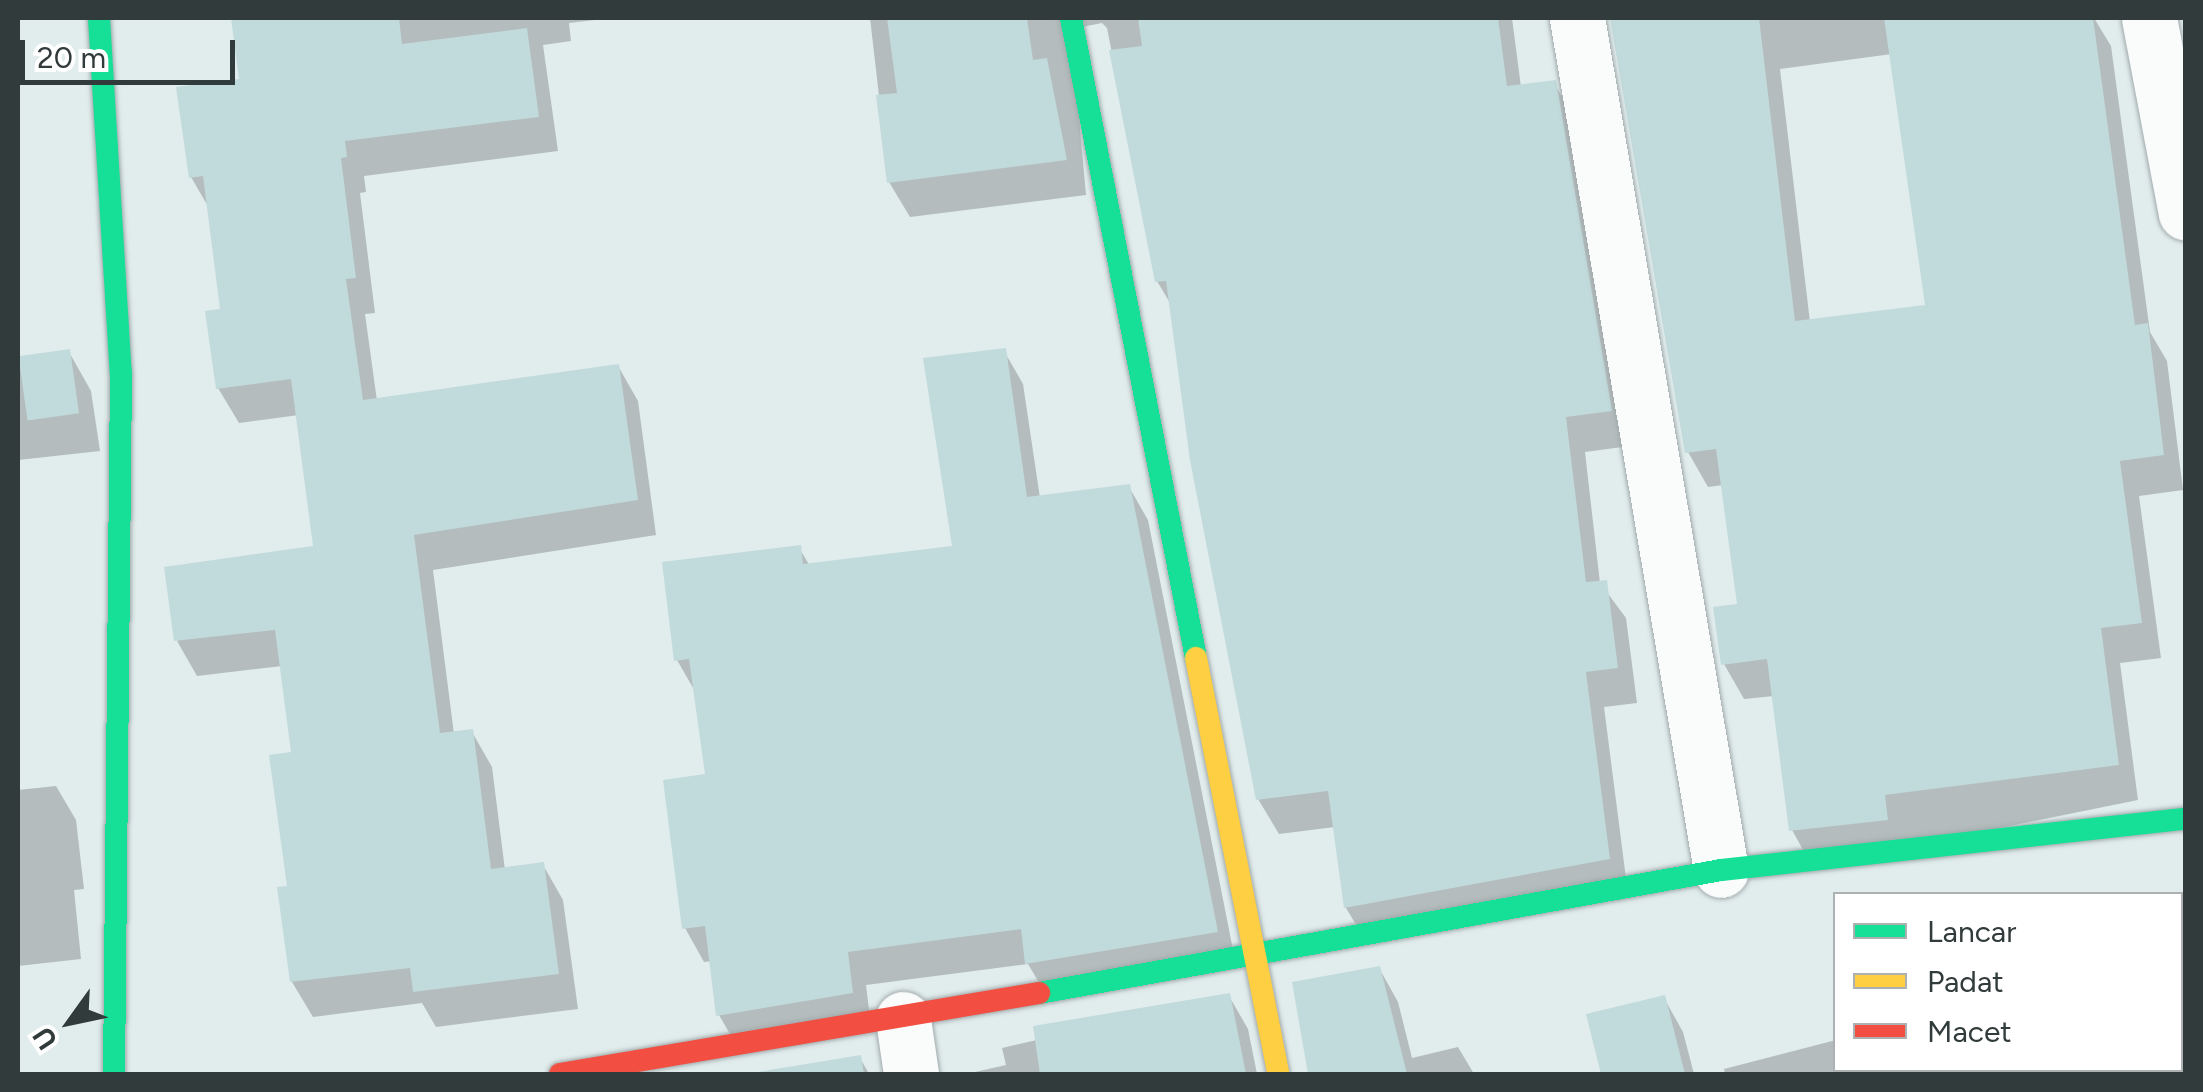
<!DOCTYPE html>
<style>
body{margin:0}
#map{position:relative;width:2203px;height:1092px;overflow:hidden;background:#e1eced;font-family:Figtree,sans-serif}
div>[style]{position:absolute}
.shadow>*{inset:0;background:#0003}
.building>*{inset:0;background:#c1dadc;transform-origin:0 0}
.roads{filter:drop-shadow(0 0 2px #a1aaab) drop-shadow(0 0 2px #a1aaab)}
.street>*{height:55px;margin:-27.5px;padding:0 27.5px;transform-origin:27.5px;border-radius:27.5px;background:#fafcfc}
.fast>*{height:22px;margin:-11px;padding:0 11px;transform-origin:11px;border-radius:11px;background:#16e098}
.slow>*{height:22px;margin:-11px;padding:0 11px;transform-origin:11px;border-radius:11px;background:#ffcf43}
.jam>*{height:22px;margin:-11px;padding:0 11px;transform-origin:11px;border-radius:11px;background:#f24e42}
span{translate:-50% -50%;white-space:nowrap;text-align:center;line-height:1.15;-webkit-text-stroke:8px #fff;paint-order:stroke}
.frame{position:absolute;inset:0;border:20px solid #323b3b;pointer-events:none}
.legend{position:absolute;left:1833px;top:892px;width:350px;height:180px;box-sizing:border-box;background:#fff;border:2px solid #adb1b1;margin:0;padding:12px 18px;list-style:none;font-size:30px;color:#323b3b}
.legend li{display:flex;align-items:center;gap:20px;height:50px}
.legend b{width:50px;border:2px solid #adb1b1}
.north{position:absolute;left:20px;top:972px;width:100px;height:100px;-webkit-text-stroke:8px #fff;paint-order:stroke;rotate:237deg;font-size:28px;font-weight:700;line-height:40px;text-align:center;color:#323b3b}
.north::after{content:'';display:block;margin:auto;width:35px;height:45px;background:#323b3b;clip-path:polygon(50% 0,100% 100%,50% 72%,0 100%)}
.scale{position:absolute;left:20px;top:40px;width:215px;height:45px;box-sizing:border-box;border:5px solid #323b3b;border-top:0;padding-left:12px;font-size:30px;line-height:35px;white-space:nowrap;color:#323b3b;-webkit-text-stroke:8px #fff;paint-order:stroke}
</style>
<div id="map">
<div class="shadow">
<i style="clip-path:polygon(233px 18px,612px 18px,569px 23px,571px 41px,543px 45px,558px 151px,364px 176px,366px 192px,360px 193px,375px 313px,365px 314px,377px 401px,618px 366px,638px 401px,656px 535px,433px 570px,454px 734px,472px 732px,492px 767px,505px 870px,543px 865px,563px 900px,578px 1009px,436px 1027px,422px 1003px,313px 1017px,292px 982px,294px 754px,282px 666px,197px 676px,177px 641px,316px 548px,299px 415px,239px 423px,218px 388px,223px 311px,209px 208px,191px 177px,242px 81px)"></i>
<i style="clip-path:polygon(870px 18px,1512px 18px,1521px 87px,1554px 83px,1575px 118px,1630px 446px,1585px 452px,1600px 583px,1626px 618px,1637px 703px,1604px 707px,1628px 894px,1367px 943px,1346px 908px,1335px 827px,1279px 834px,1258px 799px,1173px 308px,1157px 281px,1107px 28px,1102px 23px,1071px 29px,1086px 195px,910px 217px,889px 182px)"></i>
<i style="clip-path:polygon(evenodd,1613px 18px,2094px 18px,2111px 46px,2150px 332px,2167px 361px,2183px 490px,2139px 496px,2161px 658px,2120px 663px,2138px 800px,1812px 866px,1792px 830px,1774px 696px,1744px 699px,1724px 664px,1740px 606px,1723px 485px,1708px 487px,1688px 452px,1613px 18px,1892px 54px,1927px 307px,1810px 322px,1780px 69px,1892px 54px)"></i>
<i style="clip-path:polygon(1004px 351px,1023px 384px,1040px 498px,1129px 487px,1148px 520px,1236px 965px,1047px 996px,1028px 964px,866px 985px,871px 1026px,738px 1048px,719px 1015px,712px 961px,704px 962px,685px 928px,707px 777px,696px 693px,677px 660px,799px 548px,810px 566px,955px 548px)"></i>
<i style="clip-path:polygon(69px 352px,91px 391px,100px 451px,18px 460px,18px 359px)"></i>
<i style="clip-path:polygon(18px 782px,18px 790px,56px 786px,76px 820px,84px 889px,74px 890px,81px 959px,18px 966px)"></i>
<i style="clip-path:polygon(2186px 893px,2186px 1074px,1725px 1074px,1724px 1069px,1836px 1040px,1836px 1070px,2180px 1070px,2178px 894px)"></i>
<i style="clip-path:polygon(1379px 968px,1398px 1002px,1412px 1058px,1458px 1047px,1474px 1074px,1309px 1074px,1295px 984px)"></i>
<i style="clip-path:polygon(1229px 996px,1248px 1029px,1257px 1074px,966px 1074px,1006px 1065px,1002px 1048px)"></i>
<i style="clip-path:polygon(1664px 998px,1683px 1032px,1694px 1074px,1603px 1074px,1589px 1016px)"></i>
<i style="clip-path:polygon(860px 1058px,868px 1072px,879px 1074px,761px 1074px)"></i>
</div>
<div class="building">
<i style="clip-path:polygon(231px 18px,399px 18px,402px 44px,527px 28px,539px 117px,345px 141px,347px 157px,341px 158px,356px 278px,346px 279px,363px 400px,619px 364px,638px 500px,414px 535px,440px 733px,473px 729px,491px 869px,544px 862px,559px 974px,413px 992px,410px 968px,290px 982px,277px 887px,287px 886px,269px 755px,291px 752px,275px 630px,174px 641px,164px 567px,313px 546px,291px 379px,216px 389px,205px 311px,220px 309px,203px 176px,189px 178px,176px 87px,239px 79px)"></i>
<i style="clip-path:polygon(887px 18px,1027px 18px,1033px 60px,1047px 58px,1067px 160px,887px 183px,876px 95px,897px 93px)"></i>
<i style="clip-path:polygon(1138px 18px,1498px 18px,1507px 86px,1556px 80px,1612px 411px,1566px 417px,1586px 582px,1607px 580px,1618px 668px,1586px 672px,1610px 859px,1344px 908px,1328px 791px,1256px 800px,1190px 460px,1166px 281px,1155px 282px,1109px 50px,1142px 46px)"></i>
<i style="clip-path:polygon(1610px 18px,1759px 18px,1795px 321px,1925px 305px,1884px 18px,2093px 18px,2135px 325px,2148px 323px,2164px 455px,2120px 461px,2142px 623px,2101px 628px,2119px 765px,1885px 795px,1888px 820px,1789px 831px,1767px 659px,1721px 665px,1713px 607px,1737px 604px,1716px 449px,1685px 453px)"></i>
<i style="clip-path:polygon(1006px 348px,1027px 497px,1130px 484px,1218px 932px,1025px 964px,1021px 929px,848px 952px,853px 993px,716px 1016px,705px 926px,682px 929px,663px 780px,705px 774px,689px 659px,674px 661px,662px 562px,801px 545px,803px 564px,952px 546px,923px 358px)"></i>
<i style="left:70px;top:349px;width:65px;height:52px;rotate:82deg"></i>
<i style="clip-path:polygon(1380px 966px,1407px 1074px,1308px 1074px,1292px 982px)"></i>
<i style="clip-path:polygon(1230px 993px,1246px 1074px,1040px 1074px,1033px 1026px)"></i>
<i style="clip-path:polygon(1665px 995px,1685px 1074px,1601px 1074px,1586px 1014px)"></i>
<i style="clip-path:polygon(861px 1055px,864px 1074px,746px 1074px)"></i>
</div>
<div class="roads">
<div class="street">
<i style="left:1577px;top:18px;width:864px;rotate:80.41deg"></i>
<i style="left:2149px;top:18px;width:198px;rotate:79.3deg"></i>
<i style="left:903px;top:1019px;width:56px;rotate:81.7deg"></i>
</div>
<div class="fast">
<i style="left:99px;top:18px;width:356px;rotate:86.5deg"></i>
<i style="left:121px;top:373px;width:701px;rotate:90.57deg"></i>
<i style="left:1071px;top:18px;width:652px;rotate:78.95deg"></i>
<i style="left:1039px;top:993px;width:693px;rotate:-10.22deg"></i>
<i style="left:1721px;top:870px;width:468px;rotate:-6.3deg"></i>
</div>
<div class="slow">
<i style="left:1196px;top:658px;width:424px;rotate:78.8deg"></i>
</div>
<div class="jam">
<i style="left:560px;top:1074px;width:486px;rotate:-9.6deg"></i>
</div>
</div>
<div class="frame"></div>
<ul class="legend">
<li><b style="height:12px;background:#16e098"></b>Lancar</li>
<li><b style="height:12px;background:#ffcf43"></b>Padat</li>
<li><b style="height:12px;background:#f24e42"></b>Macet</li>
</ul>
<div class="north">U</div>
<div class="scale">20 m</div>
</div>
